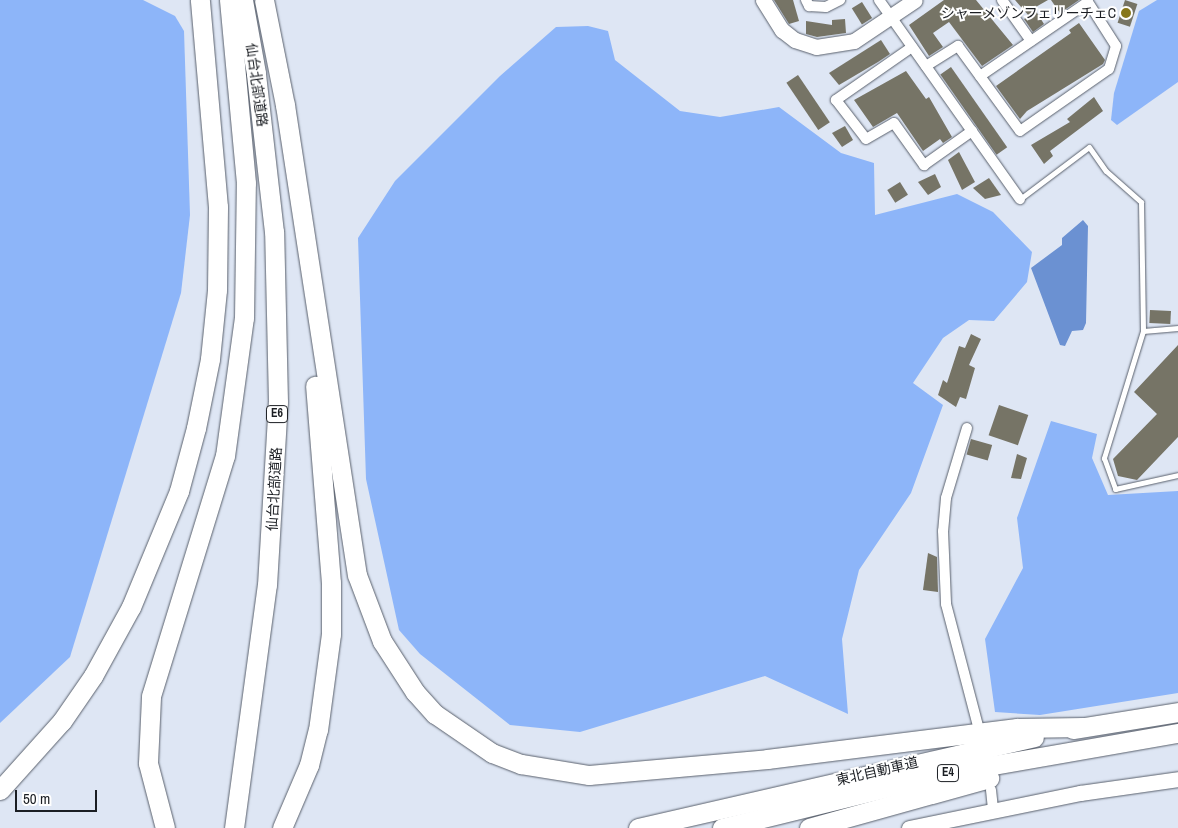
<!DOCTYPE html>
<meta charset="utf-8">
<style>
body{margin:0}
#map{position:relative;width:1178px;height:828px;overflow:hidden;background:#dee6f4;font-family:"Archivo Narrow","Noto Sans JP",sans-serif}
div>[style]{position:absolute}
.forest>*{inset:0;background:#8db5f9}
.water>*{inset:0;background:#6b91d2}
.building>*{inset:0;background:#767466;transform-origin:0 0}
.roads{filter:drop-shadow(0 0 1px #59606c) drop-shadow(0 0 1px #59606c)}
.lane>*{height:5px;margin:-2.5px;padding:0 2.5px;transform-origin:2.5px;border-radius:2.5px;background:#fff}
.street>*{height:10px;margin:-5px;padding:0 5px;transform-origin:5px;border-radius:5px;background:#fff}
.secondary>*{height:15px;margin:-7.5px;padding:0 7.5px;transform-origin:7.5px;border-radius:7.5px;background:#fff}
.highway>*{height:19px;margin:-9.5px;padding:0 9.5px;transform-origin:9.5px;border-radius:9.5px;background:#fff}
.dots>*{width:14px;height:14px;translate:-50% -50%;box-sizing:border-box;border:2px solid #fff;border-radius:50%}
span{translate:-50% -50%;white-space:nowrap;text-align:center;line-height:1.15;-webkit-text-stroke:4px #fff;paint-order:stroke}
.shield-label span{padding:1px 4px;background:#fff;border:1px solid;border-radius:4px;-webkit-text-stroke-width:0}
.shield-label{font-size:12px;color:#1b1e23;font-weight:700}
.poi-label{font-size:14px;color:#1b1e23}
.right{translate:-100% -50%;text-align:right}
.street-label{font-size:14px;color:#1b1e23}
.scale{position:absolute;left:15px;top:790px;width:82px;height:22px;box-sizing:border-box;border:2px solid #1b1e23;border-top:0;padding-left:6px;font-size:15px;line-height:18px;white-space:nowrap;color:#1b1e23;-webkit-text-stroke:4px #fff;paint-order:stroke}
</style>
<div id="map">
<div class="forest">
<i style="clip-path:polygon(0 0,143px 0,175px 16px,184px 31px,190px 215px,181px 293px,70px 657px,0 723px)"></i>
<i style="clip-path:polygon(1157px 0,1178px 0,1178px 82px,1117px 125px,1111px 120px,1114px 93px,1139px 11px)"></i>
<i style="clip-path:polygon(588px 26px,608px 31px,615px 60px,680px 111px,720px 117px,779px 107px,841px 153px,874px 163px,875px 215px,957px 194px,993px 212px,1032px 252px,1027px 282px,994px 321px,969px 320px,943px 338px,913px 383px,943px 405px,911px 493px,859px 570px,842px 639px,848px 714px,765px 676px,580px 732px,510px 725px,420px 654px,399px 630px,366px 479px,358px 238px,395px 181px,500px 76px,556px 27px)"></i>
<i style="clip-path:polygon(1051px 421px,1097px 434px,1092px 458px,1108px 495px,1178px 491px,1178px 693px,1040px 715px,995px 712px,985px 639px,1023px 568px,1017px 518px)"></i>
</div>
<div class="water">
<i style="clip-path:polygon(1083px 220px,1088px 226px,1086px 323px,1083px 330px,1072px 331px,1065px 346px,1060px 345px,1031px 268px,1062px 245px,1062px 238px)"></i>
</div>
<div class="building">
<i style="clip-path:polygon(774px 0,793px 0,799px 21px,789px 24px)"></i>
<i style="clip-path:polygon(944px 0,976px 0,1013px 45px,982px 66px,949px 22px,933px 33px,943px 47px,929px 56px,909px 25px)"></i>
<i style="clip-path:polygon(1015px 0,1048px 0,1034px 8px,1044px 24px,1033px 32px,1024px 19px,1029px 16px)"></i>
<i style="clip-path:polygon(1051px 0,1079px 0,1060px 13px)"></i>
<i style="left:1125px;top:0;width:13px;height:24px;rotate:18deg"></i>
<i style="left:862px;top:2px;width:19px;height:12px;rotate:58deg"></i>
<i style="clip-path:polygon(845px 19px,846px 33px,817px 37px,806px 34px,806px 21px,832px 25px,832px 20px)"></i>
<i style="clip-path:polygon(1079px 23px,1105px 60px,1103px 64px,1027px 111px,1020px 119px,996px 86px,1071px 33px,1069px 30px)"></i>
<i style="clip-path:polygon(881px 40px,890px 54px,878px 62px,839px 85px,829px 73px)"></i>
<i style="left:951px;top:67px;width:98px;height:13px;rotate:55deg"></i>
<i style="clip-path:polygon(906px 71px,926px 99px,929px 97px,952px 137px,943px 143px,940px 139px,923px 151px,897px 113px,873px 127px,854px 100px)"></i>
<i style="left:798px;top:75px;width:57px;height:14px;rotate:56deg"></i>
<i style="clip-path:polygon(1094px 97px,1103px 111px,1050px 151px,1053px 156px,1044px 164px,1031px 145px,1070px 122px,1067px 119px)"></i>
<i style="clip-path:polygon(845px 126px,853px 140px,842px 147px,832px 133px)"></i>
<i style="clip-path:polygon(959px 152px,975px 182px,962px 190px,948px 160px)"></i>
<i style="clip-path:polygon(935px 174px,941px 187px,928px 195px,918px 182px)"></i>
<i style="clip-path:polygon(989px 178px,1001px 195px,985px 199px,973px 188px)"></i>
<i style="left:900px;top:182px;width:15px;height:15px;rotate:58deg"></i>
<i style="left:1150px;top:310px;width:21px;height:13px;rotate:3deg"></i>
<i style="clip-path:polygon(971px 334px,981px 339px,969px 365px,975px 368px,966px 399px,960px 397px,956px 407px,938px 395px,943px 380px,947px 383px,959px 346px,965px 348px)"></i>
<i style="clip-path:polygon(1178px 345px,1178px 437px,1137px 480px,1118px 476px,1113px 459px,1157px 414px,1134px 392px)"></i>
<i style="left:999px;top:405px;width:31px;height:32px;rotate:19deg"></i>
<i style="left:971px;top:439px;width:22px;height:16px;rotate:16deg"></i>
<i style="clip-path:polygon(1017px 454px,1027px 458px,1021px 479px,1011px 478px)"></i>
<i style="clip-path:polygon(928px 553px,937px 557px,938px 592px,923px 590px)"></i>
</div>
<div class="roads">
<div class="lane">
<i style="left:1020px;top:199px;width:86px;rotate:-37deg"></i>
<i style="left:1089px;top:147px;width:29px;rotate:55deg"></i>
<i style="left:1106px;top:171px;width:47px;rotate:41.5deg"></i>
<i style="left:1141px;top:202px;width:129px;rotate:89.1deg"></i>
<i style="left:1143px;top:331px;width:133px;rotate:107.1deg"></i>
<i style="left:1104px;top:458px;width:33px;rotate:70deg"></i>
<i style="left:1115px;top:489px;width:65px;rotate:-12.5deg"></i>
<i style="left:1143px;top:331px;width:35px;rotate:-5deg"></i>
</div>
<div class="street">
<i style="left:806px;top:0;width:7px;rotate:63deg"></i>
<i style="left:809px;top:6px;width:17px;rotate:3deg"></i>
<i style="left:826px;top:7px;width:16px;rotate:-27deg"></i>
<i style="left:879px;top:0;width:244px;rotate:54.7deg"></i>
<i style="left:1002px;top:0;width:50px;rotate:54.7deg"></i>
<i style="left:912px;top:47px;width:93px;rotate:145.1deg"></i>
<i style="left:836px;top:100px;width:49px;rotate:52.4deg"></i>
<i style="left:866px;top:139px;width:32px;rotate:-30deg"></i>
<i style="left:894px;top:123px;width:52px;rotate:54.5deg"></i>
<i style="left:924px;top:165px;width:59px;rotate:-35.3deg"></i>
<i style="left:926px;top:66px;width:38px;rotate:-32deg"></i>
<i style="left:958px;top:46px;width:105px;rotate:53.9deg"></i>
<i style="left:1020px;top:131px;width:108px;rotate:-34.9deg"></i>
<i style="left:1109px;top:69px;width:24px;rotate:-73deg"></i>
<i style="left:1116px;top:46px;width:52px;rotate:-122.5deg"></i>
<i style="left:1088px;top:2px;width:131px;rotate:145.6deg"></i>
<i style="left:967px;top:428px;width:73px;rotate:106.7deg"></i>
<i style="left:946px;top:498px;width:33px;rotate:95deg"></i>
<i style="left:943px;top:531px;width:73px;rotate:87.6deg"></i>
<i style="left:946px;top:604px;width:126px;rotate:75.3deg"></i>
<i style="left:991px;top:790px;width:20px;rotate:84deg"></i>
</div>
<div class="secondary">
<i style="left:763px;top:0;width:36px;rotate:58deg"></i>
<i style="left:782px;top:30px;width:16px;rotate:38deg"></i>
<i style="left:795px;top:40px;width:22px;rotate:18deg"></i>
<i style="left:816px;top:47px;width:38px;rotate:-9deg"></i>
<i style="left:854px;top:41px;width:73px;rotate:-33.9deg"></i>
<i style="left:909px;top:828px;width:175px;rotate:-11.6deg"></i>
<i style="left:1080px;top:793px;width:99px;rotate:-8.1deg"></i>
</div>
<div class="highway">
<i style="left:264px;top:0;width:107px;rotate:78.7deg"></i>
<i style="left:285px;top:105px;width:475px;rotate:81.3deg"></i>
<i style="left:357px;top:575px;width:71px;rotate:69.3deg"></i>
<i style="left:382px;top:641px;width:61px;rotate:57.1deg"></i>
<i style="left:415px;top:692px;width:30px;rotate:48deg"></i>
<i style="left:435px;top:714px;width:69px;rotate:34.4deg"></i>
<i style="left:492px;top:753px;width:31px;rotate:21deg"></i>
<i style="left:521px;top:764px;width:69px;rotate:9.2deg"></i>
<i style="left:589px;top:775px;width:179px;rotate:-5.1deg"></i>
<i style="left:767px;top:759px;width:252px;rotate:-7.1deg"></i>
<i style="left:1017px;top:728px;width:67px;rotate:-0.9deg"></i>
<i style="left:1073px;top:729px;width:106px;rotate:-9.2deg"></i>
<i style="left:0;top:790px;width:93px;rotate:-48.1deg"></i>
<i style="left:62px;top:721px;width:55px;rotate:-55.4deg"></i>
<i style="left:93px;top:676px;width:79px;rotate:-61.2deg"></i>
<i style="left:131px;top:607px;width:126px;rotate:-67.5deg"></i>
<i style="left:179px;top:491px;width:65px;rotate:-74.9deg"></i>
<i style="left:196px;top:428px;width:70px;rotate:-78.5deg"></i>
<i style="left:210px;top:359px;width:69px;rotate:-84.2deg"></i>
<i style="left:217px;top:290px;width:83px;rotate:-89.3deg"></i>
<i style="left:218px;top:207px;width:208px;rotate:-95deg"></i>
<i style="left:165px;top:828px;width:67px;rotate:-104.7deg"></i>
<i style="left:148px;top:763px;width:67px;rotate:-87.4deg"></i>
<i style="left:151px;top:696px;width:251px;rotate:-72.9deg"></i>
<i style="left:225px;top:456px;width:139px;rotate:-82.2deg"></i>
<i style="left:244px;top:318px;width:135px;rotate:-89.2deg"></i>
<i style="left:246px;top:183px;width:184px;rotate:-95.3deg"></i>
<i style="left:234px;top:828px;width:245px;rotate:-82.3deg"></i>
<i style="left:267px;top:585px;width:183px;rotate:-86.6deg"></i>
<i style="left:278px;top:402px;width:170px;rotate:-91.3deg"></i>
<i style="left:274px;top:232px;width:160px;rotate:-96.5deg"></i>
<i style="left:256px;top:73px;width:74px;rotate:-100.1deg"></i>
<i style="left:282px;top:828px;width:69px;rotate:-66.8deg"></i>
<i style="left:309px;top:765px;width:36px;rotate:-76deg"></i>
<i style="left:318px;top:730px;width:97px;rotate:-82.3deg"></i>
<i style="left:331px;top:634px;width:51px;rotate:-90deg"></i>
<i style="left:331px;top:583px;width:198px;rotate:-94.6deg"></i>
<i style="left:638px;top:828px;width:406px;rotate:-12.9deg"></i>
<i style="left:722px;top:828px;width:227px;rotate:-13.8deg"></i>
<i style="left:942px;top:774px;width:240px;rotate:-9.9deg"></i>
<i style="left:809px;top:828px;width:187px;rotate:-15.5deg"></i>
</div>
</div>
<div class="dots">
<i style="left:1126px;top:13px;background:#877619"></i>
</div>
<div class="shield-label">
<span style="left:277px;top:414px">E6</span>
<span style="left:948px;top:773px">E4</span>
</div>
<div class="poi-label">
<span class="right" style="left:1116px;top:13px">シャーメゾンフェリーチェC</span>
</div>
<div class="street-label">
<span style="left:257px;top:85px;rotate:82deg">仙台北部道路</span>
<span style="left:274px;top:489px;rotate:-87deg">仙台北部道路</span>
<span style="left:877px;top:771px;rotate:-13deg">東北自動車道</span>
</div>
<div class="scale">50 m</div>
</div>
